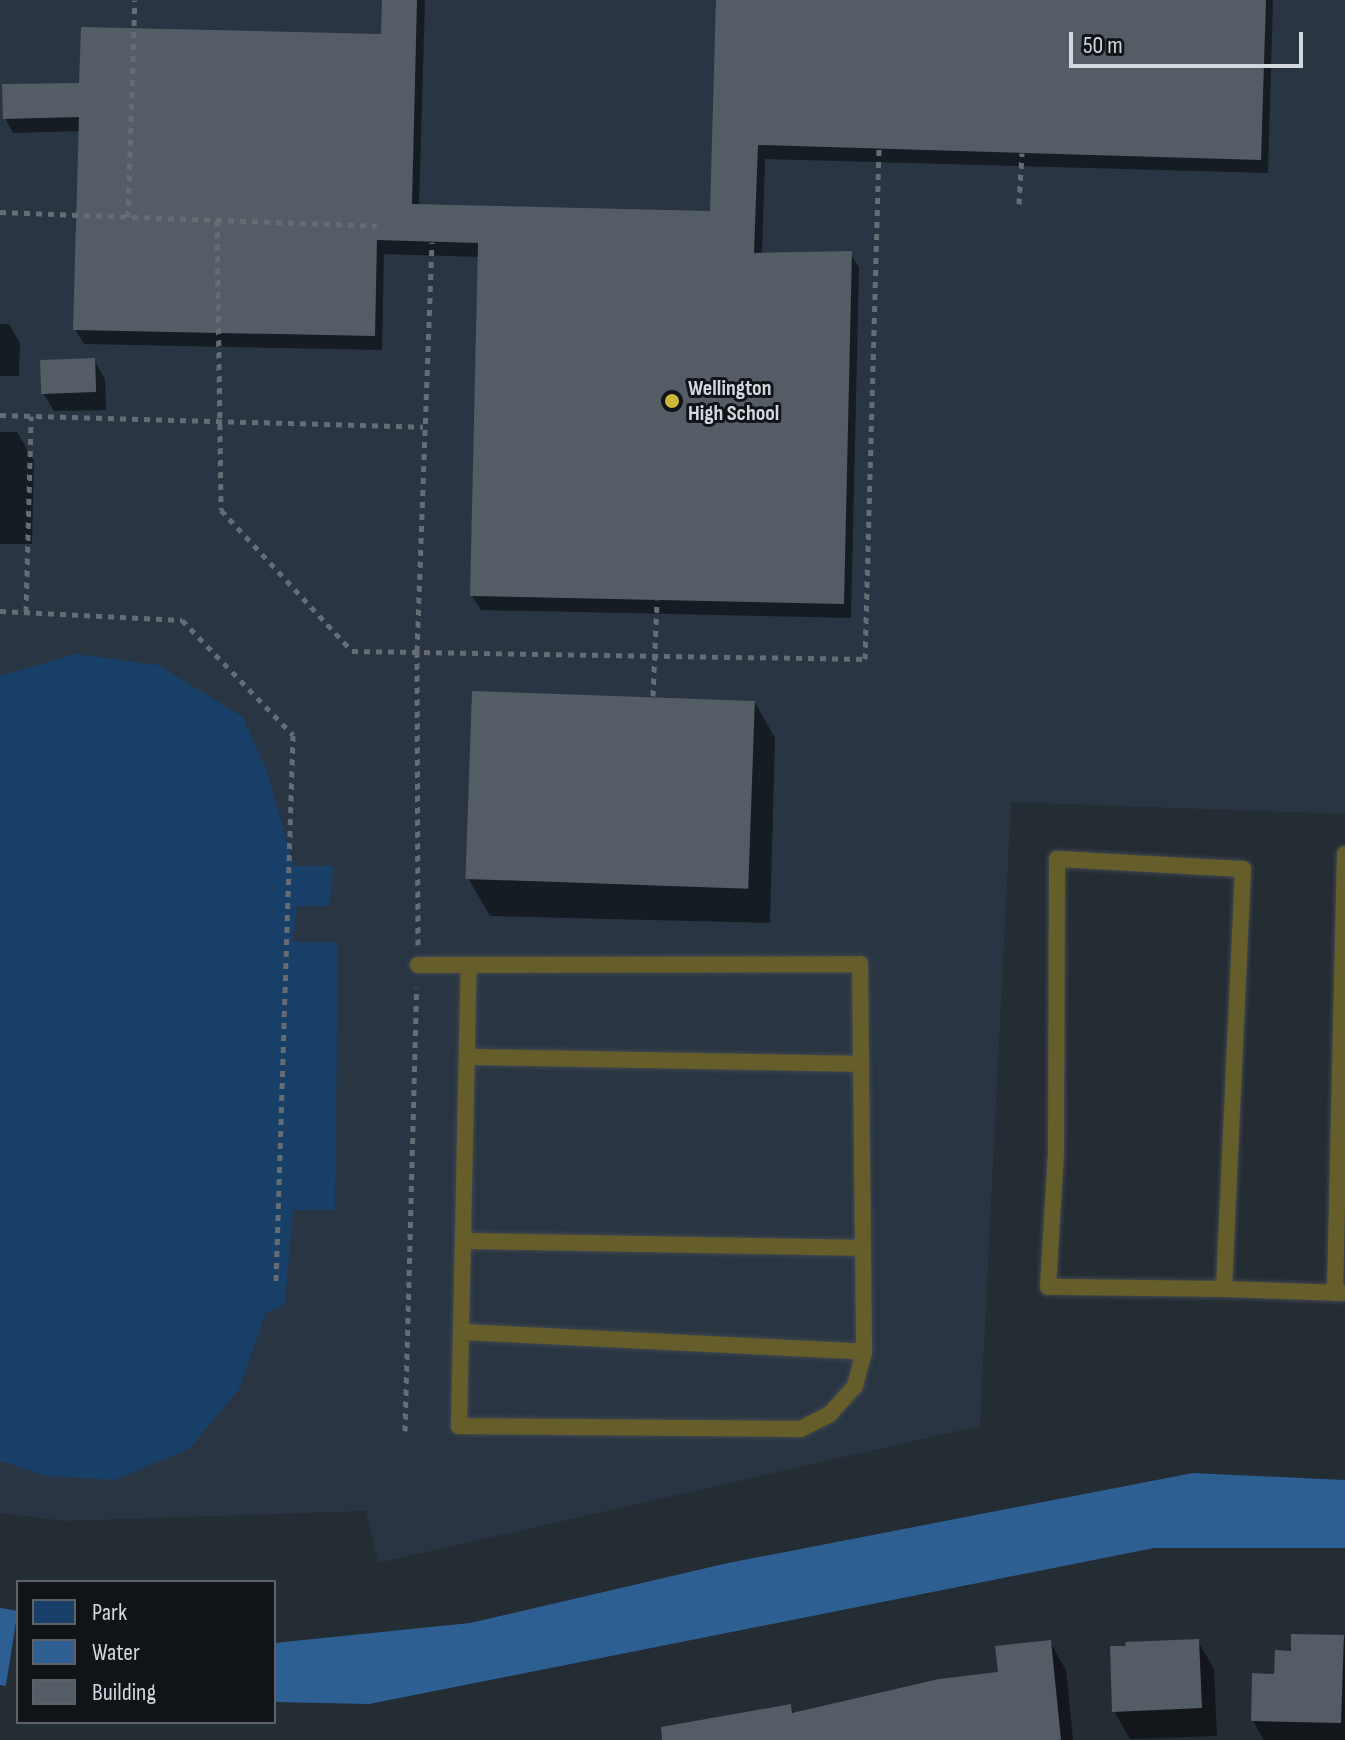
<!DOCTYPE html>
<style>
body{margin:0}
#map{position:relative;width:1345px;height:1740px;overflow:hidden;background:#242c34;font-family:"Sofia Sans Condensed",sans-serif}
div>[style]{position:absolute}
.built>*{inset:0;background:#293542}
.green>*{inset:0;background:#173f68}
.water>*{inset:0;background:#2d5f93;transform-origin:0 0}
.shadow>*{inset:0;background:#0007}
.building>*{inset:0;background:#545d66;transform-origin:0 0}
.path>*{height:5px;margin-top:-2.5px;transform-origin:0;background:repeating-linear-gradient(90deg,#656c73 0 6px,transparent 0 12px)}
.roads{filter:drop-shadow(0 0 2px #40484f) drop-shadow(0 0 2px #40484f)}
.service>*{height:16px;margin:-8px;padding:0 8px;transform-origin:8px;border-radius:8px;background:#655d2a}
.dots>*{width:22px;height:22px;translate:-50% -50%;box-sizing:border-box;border:4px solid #101418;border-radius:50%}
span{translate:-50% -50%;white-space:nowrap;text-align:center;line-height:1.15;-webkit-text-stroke:6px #101418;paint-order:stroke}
.poi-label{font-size:22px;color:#d3d8de;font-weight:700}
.left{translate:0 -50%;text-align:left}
.legend{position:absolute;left:16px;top:1580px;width:260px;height:144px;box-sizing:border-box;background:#101418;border:2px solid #5e6267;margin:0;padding:10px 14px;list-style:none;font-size:24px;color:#d3d8de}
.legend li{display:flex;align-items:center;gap:16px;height:40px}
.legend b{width:40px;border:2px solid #5e6267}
.scale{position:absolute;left:1069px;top:32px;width:234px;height:36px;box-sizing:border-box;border:4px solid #d3d8de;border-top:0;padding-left:10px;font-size:24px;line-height:28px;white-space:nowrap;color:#d3d8de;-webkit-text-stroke:6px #101418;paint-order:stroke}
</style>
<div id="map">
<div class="built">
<i style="clip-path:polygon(0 0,1345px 0,1345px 814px,1011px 802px,980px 1426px,378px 1563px,366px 1511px,64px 1521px,0 1513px)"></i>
</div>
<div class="green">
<i style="clip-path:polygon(75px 654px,158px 665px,243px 717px,267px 772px,294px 866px,333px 866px,330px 906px,297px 906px,293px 942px,338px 942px,335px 1210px,293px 1210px,285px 1304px,266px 1313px,239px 1389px,189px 1449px,114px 1480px,47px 1476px,0 1461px,0 676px)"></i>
</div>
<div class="water">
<i style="clip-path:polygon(1193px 1473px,1345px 1480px,1345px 1548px,1154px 1548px,369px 1704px,274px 1702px,274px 1643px,470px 1623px,728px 1563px)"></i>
<i style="left:0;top:1608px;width:18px;height:76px;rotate:9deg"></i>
</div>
<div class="shadow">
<i style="clip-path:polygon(384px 0,425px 0,419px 206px,712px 213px,718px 0,1273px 0,1268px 173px,765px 159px,762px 255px,850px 253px,859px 267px,851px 618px,481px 610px,472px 596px,480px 257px,384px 254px,382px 350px,84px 344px,75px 329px,80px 131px,13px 133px,5px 118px,81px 85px,383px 36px)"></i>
<i style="clip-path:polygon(0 324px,9px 324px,20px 343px,19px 376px,0 376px)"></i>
<i style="clip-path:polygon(94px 360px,105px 379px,106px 410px,54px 411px,43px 393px)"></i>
<i style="clip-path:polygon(0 432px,17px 432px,34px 461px,32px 544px,0 544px)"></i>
<i style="clip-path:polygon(754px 701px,775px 738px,770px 923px,490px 916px,468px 878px)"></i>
<i style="clip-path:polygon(1293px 1636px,1345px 1637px,1345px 1740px,1264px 1740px,1253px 1721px,1276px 1676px,1293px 1653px)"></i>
<i style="clip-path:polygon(1198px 1641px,1214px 1669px,1217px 1736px,1130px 1739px,1114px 1711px)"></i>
<i style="clip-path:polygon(1050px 1642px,1066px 1670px,1073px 1740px,702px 1740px,790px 1706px,794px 1714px,1000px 1674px)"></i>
</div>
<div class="building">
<i style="clip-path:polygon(382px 0,417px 0,412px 204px,710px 211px,716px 0,1266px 0,1261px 160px,758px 145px,754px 253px,852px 251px,844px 604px,470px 596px,478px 243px,377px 240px,375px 336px,73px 330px,79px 117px,3px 119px,2px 84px,79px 83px,81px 27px,381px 34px)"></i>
<i style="left:95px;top:358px;width:34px;height:55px;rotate:88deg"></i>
<i style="left:472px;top:691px;width:283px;height:188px;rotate:2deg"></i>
<i style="clip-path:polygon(1291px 1634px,1344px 1635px,1341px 1723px,1251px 1721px,1252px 1673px,1274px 1674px,1275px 1650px,1291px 1651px)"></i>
<i style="clip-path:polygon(1199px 1639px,1202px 1708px,1112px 1712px,1110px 1646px,1126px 1646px,1125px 1642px)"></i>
<i style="clip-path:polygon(1051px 1640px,1061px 1740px,662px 1740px,661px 1727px,791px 1704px,792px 1713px,939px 1679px,998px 1672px,995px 1646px)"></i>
</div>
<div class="path">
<i style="left:1019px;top:204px;width:51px;rotate:-86.6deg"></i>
<i style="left:0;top:212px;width:377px;rotate:2.1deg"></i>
<i style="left:128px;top:217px;width:217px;rotate:-88.2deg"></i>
<i style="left:217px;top:220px;width:290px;rotate:89.2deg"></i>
<i style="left:221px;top:510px;width:192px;rotate:47.1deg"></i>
<i style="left:352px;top:651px;width:513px;rotate:0.89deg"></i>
<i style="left:865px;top:659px;width:510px;rotate:-88.43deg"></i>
<i style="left:0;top:415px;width:423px;rotate:1.6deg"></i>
<i style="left:0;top:611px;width:182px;rotate:2.8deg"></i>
<i style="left:182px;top:620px;width:160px;rotate:46deg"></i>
<i style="left:293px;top:735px;width:547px;rotate:91.78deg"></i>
<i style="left:26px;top:612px;width:196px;rotate:-88.5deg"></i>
<i style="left:653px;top:696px;width:96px;rotate:-87.6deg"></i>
<i style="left:418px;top:945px;width:294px;rotate:-90.2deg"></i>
<i style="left:417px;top:651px;width:409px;rotate:-87.9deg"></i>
<i style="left:405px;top:1431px;width:444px;rotate:-88.5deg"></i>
</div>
<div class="roads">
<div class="service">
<i style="left:1057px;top:859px;width:186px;rotate:3.1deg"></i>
<i style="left:1243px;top:869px;width:420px;rotate:92.6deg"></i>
<i style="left:1224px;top:1289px;width:176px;rotate:-179.3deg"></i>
<i style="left:1048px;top:1287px;width:133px;rotate:-86.6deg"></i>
<i style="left:1056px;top:1154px;width:295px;rotate:-89.8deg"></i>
<i style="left:418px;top:965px;width:442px;rotate:-0.1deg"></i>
<i style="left:860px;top:964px;width:388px;rotate:89.4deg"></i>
<i style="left:864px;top:1352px;width:35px;rotate:105deg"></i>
<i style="left:855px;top:1386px;width:38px;rotate:132deg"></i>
<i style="left:830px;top:1414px;width:33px;rotate:153deg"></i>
<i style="left:801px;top:1429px;width:342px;rotate:-179.5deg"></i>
<i style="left:459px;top:1426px;width:461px;rotate:-88.8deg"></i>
<i style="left:467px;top:1057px;width:393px;rotate:1deg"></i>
<i style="left:463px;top:1241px;width:399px;rotate:1deg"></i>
<i style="left:1224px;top:1289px;width:119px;rotate:1.9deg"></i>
<i style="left:1335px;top:1293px;width:439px;rotate:-88.7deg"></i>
<i style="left:461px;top:1332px;width:403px;rotate:2.8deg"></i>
</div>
</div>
<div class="dots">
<i style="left:672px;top:401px;background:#ccb938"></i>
</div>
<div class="poi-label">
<span class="left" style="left:688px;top:401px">Wellington<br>High School</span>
</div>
<ul class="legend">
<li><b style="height:22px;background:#173f68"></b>Park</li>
<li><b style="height:22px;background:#2d5f93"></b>Water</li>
<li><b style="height:22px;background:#545d66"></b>Building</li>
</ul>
<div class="scale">50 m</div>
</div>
